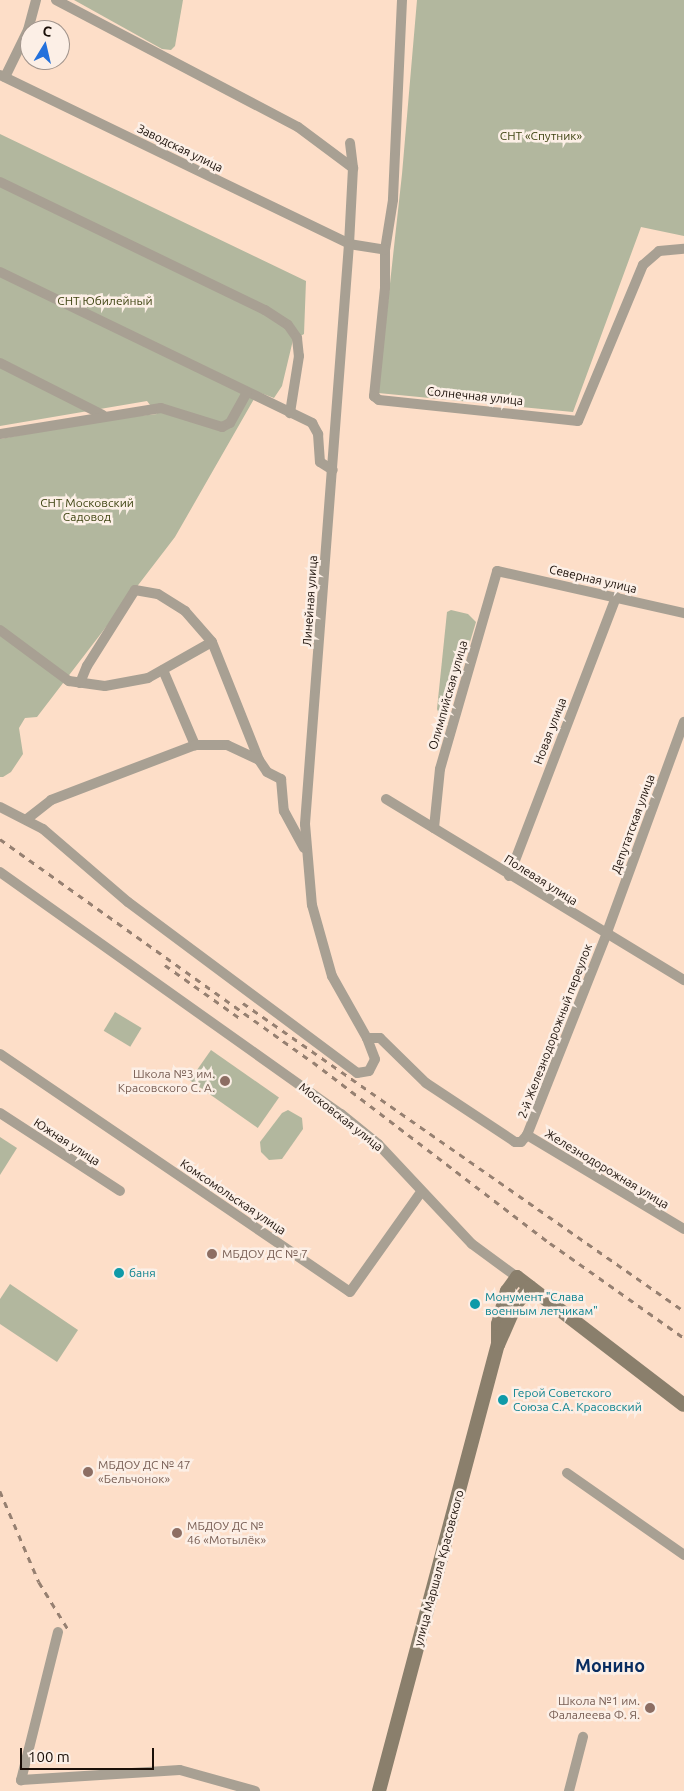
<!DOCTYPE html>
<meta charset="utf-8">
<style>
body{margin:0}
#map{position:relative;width:684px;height:1791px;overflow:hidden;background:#fddec8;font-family:Ubuntu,sans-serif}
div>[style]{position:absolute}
.green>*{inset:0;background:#b2b79e;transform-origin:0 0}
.street>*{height:10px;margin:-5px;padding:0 5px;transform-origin:5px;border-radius:5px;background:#a8a093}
.secondary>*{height:14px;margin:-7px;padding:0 7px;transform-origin:7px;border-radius:7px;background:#8a7f6c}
.rail>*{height:2.5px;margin-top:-1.25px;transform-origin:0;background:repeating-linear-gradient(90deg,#968071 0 6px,transparent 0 12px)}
.dots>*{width:14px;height:14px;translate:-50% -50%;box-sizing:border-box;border:2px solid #fcefe6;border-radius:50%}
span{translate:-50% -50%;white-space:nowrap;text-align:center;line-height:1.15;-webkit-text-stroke:5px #fcefe6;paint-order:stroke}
.park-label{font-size:12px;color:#3d4310}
.street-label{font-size:12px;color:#1a0f08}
.education-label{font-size:12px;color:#785e54}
.right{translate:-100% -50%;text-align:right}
.left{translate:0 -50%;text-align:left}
.culture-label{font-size:12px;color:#0d838f}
.district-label{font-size:18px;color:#082d61;font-weight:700}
.north{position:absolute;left:20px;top:20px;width:50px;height:50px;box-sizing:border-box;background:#fcefe6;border:1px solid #a2958d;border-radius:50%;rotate:9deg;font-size:14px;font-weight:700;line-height:20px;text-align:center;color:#1a0f08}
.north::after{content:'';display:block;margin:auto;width:18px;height:22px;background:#2471dc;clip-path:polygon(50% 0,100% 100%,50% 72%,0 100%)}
.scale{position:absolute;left:20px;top:1748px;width:134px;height:22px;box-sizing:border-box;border:2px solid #1a0f08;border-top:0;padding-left:6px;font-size:15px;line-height:18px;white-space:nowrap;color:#1a0f08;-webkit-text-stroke:4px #fcefe6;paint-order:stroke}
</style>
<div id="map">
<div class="green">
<i style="clip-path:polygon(74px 0,183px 0,175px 46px,171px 50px,162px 49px)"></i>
<i style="clip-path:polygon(417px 0,684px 0,684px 236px,641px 227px,573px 412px,378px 393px,402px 174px)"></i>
<i style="clip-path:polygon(0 134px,306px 281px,304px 334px,293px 340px,282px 386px,274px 398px,258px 392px,175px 537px,37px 717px,25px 718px,19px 728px,23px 754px,11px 772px,3px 777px,0 777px,0 439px,100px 420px,157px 414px,147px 401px,0 426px)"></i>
<i style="clip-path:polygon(451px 610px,468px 614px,476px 622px,447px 718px,439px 714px,437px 709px,447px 612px)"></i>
<i style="left:115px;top:1012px;width:31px;height:22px;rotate:31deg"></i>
<i style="left:211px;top:1050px;width:83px;height:37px;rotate:35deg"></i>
<i style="clip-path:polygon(288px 1110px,302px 1118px,303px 1129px,282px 1159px,269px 1160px,261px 1152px,260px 1142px,282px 1113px)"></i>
<i style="clip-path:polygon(0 1137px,17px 1148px,0 1175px)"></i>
<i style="clip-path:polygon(10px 1284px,78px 1330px,57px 1362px,0 1324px,0 1299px)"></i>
</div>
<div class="street">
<i style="left:56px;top:0;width:273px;rotate:27.7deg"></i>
<i style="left:298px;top:127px;width:69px;rotate:36.7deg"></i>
<i style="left:402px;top:0;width:200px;rotate:92.6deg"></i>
<i style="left:393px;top:200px;width:51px;rotate:99.1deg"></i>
<i style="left:385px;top:250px;width:38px;rotate:90deg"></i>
<i style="left:385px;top:288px;width:109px;rotate:95.8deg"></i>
<i style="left:374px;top:396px;width:6px;rotate:39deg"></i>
<i style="left:379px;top:400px;width:200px;rotate:6deg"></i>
<i style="left:578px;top:421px;width:169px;rotate:-67.4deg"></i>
<i style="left:643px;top:265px;width:21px;rotate:-41deg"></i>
<i style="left:659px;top:251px;width:25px;rotate:-5deg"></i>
<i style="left:0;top:75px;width:388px;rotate:25.8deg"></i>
<i style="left:349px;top:244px;width:36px;rotate:9deg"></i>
<i style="left:5px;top:77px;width:52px;rotate:-63.9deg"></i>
<i style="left:28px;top:30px;width:31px;rotate:-75deg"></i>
<i style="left:350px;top:143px;width:25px;rotate:83deg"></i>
<i style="left:353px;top:168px;width:76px;rotate:93deg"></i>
<i style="left:349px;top:244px;width:582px;rotate:94.34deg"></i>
<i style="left:305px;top:824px;width:81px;rotate:85.1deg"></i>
<i style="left:312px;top:905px;width:74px;rotate:74.3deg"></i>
<i style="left:332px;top:976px;width:71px;rotate:60.6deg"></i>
<i style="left:367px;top:1038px;width:13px"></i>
<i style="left:380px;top:1038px;width:64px;rotate:44.4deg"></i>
<i style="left:426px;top:1083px;width:107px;rotate:33.5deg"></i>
<i style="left:515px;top:1142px;width:6px"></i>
<i style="left:521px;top:1142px;width:9px;rotate:-49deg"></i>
<i style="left:527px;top:1135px;width:215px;rotate:-68.4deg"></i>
<i style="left:606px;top:935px;width:227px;rotate:-69.9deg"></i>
<i style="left:0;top:182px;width:294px;rotate:25.8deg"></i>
<i style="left:265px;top:310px;width:27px;rotate:33deg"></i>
<i style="left:288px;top:325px;width:16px;rotate:55deg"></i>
<i style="left:297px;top:338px;width:18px;rotate:84deg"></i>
<i style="left:299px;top:356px;width:58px;rotate:99deg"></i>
<i style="left:0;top:272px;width:347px;rotate:25.8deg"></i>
<i style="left:312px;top:423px;width:13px;rotate:61deg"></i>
<i style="left:318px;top:434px;width:28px;rotate:86deg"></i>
<i style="left:320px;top:462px;width:15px;rotate:32deg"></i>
<i style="left:0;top:363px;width:115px;rotate:26.8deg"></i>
<i style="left:0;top:434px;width:163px;rotate:-9.2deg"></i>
<i style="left:161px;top:408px;width:64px;rotate:17.3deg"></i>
<i style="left:222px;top:427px;width:9px;rotate:-27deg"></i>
<i style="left:230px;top:423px;width:35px;rotate:-61deg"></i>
<i style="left:0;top:630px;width:86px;rotate:36.5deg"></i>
<i style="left:69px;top:681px;width:36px;rotate:8deg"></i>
<i style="left:105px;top:686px;width:44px;rotate:-10.5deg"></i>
<i style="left:148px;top:678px;width:73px;rotate:-29.4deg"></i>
<i style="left:163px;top:670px;width:82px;rotate:66.9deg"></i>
<i style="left:80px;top:683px;width:18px;rotate:-68deg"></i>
<i style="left:87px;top:666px;width:90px;rotate:-57.7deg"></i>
<i style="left:135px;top:590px;width:23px;rotate:10deg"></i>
<i style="left:158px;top:594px;width:32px;rotate:32deg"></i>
<i style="left:185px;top:611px;width:41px;rotate:48.9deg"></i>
<i style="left:212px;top:642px;width:127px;rotate:68.3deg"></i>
<i style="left:259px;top:760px;width:14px;rotate:56deg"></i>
<i style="left:267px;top:772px;width:16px;rotate:27deg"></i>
<i style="left:281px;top:779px;width:32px;rotate:85deg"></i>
<i style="left:284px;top:811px;width:42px;rotate:61.6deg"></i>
<i style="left:386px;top:799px;width:349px;rotate:31.3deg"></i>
<i style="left:0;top:807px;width:48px;rotate:27.1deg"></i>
<i style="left:43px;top:829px;width:112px;rotate:40.7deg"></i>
<i style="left:128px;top:902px;width:286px;rotate:36.7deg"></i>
<i style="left:357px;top:1073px;width:12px;rotate:-9deg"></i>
<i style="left:369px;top:1071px;width:13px;rotate:-63deg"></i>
<i style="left:375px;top:1059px;width:22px;rotate:-111deg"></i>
<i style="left:27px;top:819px;width:31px;rotate:-38deg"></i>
<i style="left:51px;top:800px;width:154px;rotate:-20.9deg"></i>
<i style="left:195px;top:745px;width:32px"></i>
<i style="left:227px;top:745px;width:35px;rotate:25deg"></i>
<i style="left:434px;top:828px;width:59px;rotate:-84.2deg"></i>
<i style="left:440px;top:769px;width:206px;rotate:-73.9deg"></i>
<i style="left:497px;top:571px;width:192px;rotate:12.7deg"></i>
<i style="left:0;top:872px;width:418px;rotate:35.4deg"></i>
<i style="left:341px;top:1114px;width:48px;rotate:39deg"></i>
<i style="left:378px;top:1144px;width:137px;rotate:46.8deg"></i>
<i style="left:472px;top:1244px;width:56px;rotate:36.3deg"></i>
<i style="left:509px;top:876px;width:299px;rotate:-69deg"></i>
<i style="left:0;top:1054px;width:423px;rotate:34.2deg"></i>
<i style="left:350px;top:1292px;width:123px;rotate:-54.6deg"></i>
<i style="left:0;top:1113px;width:143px;rotate:33deg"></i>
<i style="left:527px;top:1135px;width:183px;rotate:30.9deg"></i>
<i style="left:567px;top:1473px;width:143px;rotate:35deg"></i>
<i style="left:58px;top:1632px;width:153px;rotate:104deg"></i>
<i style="left:21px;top:1780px;width:159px;rotate:-3.6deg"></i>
<i style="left:180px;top:1770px;width:78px;rotate:15.6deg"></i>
<i style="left:569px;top:1791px;width:56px;rotate:-75.5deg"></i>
</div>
<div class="secondary">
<i style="left:498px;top:1344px;width:20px;rotate:-90deg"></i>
<i style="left:498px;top:1324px;width:34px;rotate:-75deg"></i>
<i style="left:507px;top:1291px;width:17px;rotate:-54deg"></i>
<i style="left:517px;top:1277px;width:210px;rotate:37.5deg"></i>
<i style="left:379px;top:1791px;width:462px;rotate:-75.1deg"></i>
<i style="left:498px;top:1345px;width:45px;rotate:-66.3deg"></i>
<i style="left:516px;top:1304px;width:22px;rotate:-51deg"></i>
</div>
<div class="rail">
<i style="left:0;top:839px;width:384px;rotate:35.5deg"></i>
<i style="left:313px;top:1062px;width:298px;rotate:37.4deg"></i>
<i style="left:550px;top:1243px;width:164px;rotate:35.3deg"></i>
<i style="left:165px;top:965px;width:93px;rotate:35.4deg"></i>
<i style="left:243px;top:1003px;width:538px;rotate:34.93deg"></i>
<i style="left:0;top:1491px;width:99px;rotate:66.8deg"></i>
<i style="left:39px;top:1582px;width:55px;rotate:58.3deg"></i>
</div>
<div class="dots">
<i style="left:225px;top:1081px;background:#8d6e63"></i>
<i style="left:212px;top:1254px;background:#8d6e63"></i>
<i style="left:119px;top:1273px;background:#0f9aa8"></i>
<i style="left:475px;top:1304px;background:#0f9aa8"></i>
<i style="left:503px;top:1400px;background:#0f9aa8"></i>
<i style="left:88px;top:1472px;background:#8d6e63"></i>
<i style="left:177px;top:1533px;background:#8d6e63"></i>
<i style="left:650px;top:1708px;background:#8d6e63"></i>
</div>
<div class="park-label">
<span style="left:541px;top:136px">СНТ «Спутник»</span>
<span style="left:105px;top:301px">СНТ Юбилейный</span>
<span style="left:87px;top:510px">СНТ Московский<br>Садовод</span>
</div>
<div class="street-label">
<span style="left:180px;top:148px;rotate:26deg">Заводская улица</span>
<span style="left:475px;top:396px;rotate:6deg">Солнечная улица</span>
<span style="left:593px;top:579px;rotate:13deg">Северная улица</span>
<span style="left:310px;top:601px;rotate:-86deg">Линейная улица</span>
<span style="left:448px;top:695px;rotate:-74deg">Олимпийская улица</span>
<span style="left:550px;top:731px;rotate:-69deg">Новая улица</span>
<span style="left:633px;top:824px;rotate:-70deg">Депутатская улица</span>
<span style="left:541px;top:880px;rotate:32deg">Полевая улица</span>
<span style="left:555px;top:1031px;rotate:-69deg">2-й Железнодорожный переулок</span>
<span style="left:341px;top:1117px;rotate:38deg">Московская улица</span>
<span style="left:67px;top:1142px;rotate:33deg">Южная улица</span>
<span style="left:607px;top:1169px;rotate:31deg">Железнодорожная улица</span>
<span style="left:233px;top:1197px;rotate:34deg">Комсомольская улица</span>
<span style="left:439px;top:1568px;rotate:-75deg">улица Маршала Красовского</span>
</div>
<div class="education-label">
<span class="right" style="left:215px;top:1081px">Школа №3 им.<br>Красовского С. А.</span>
<span class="left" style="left:222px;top:1254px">МБДОУ ДС № 7</span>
<span class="left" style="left:98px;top:1472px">МБДОУ ДС № 47<br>«Бельчонок»</span>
<span class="left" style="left:187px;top:1533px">МБДОУ ДC №<br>46 «Мотылёк»</span>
<span class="right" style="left:640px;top:1708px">Школа №1 им.<br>Фалалеева Ф. Я.</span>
</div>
<div class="culture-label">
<span class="left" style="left:129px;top:1273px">баня</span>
<span class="left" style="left:485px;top:1304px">Монумент "Слава<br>военным летчикам"</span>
<span class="left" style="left:513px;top:1400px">Герой Советского<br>Союза С.А. Красовский</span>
</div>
<div class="district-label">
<span style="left:610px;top:1665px">Монино</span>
</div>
<div class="north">С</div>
<div class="scale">100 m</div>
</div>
